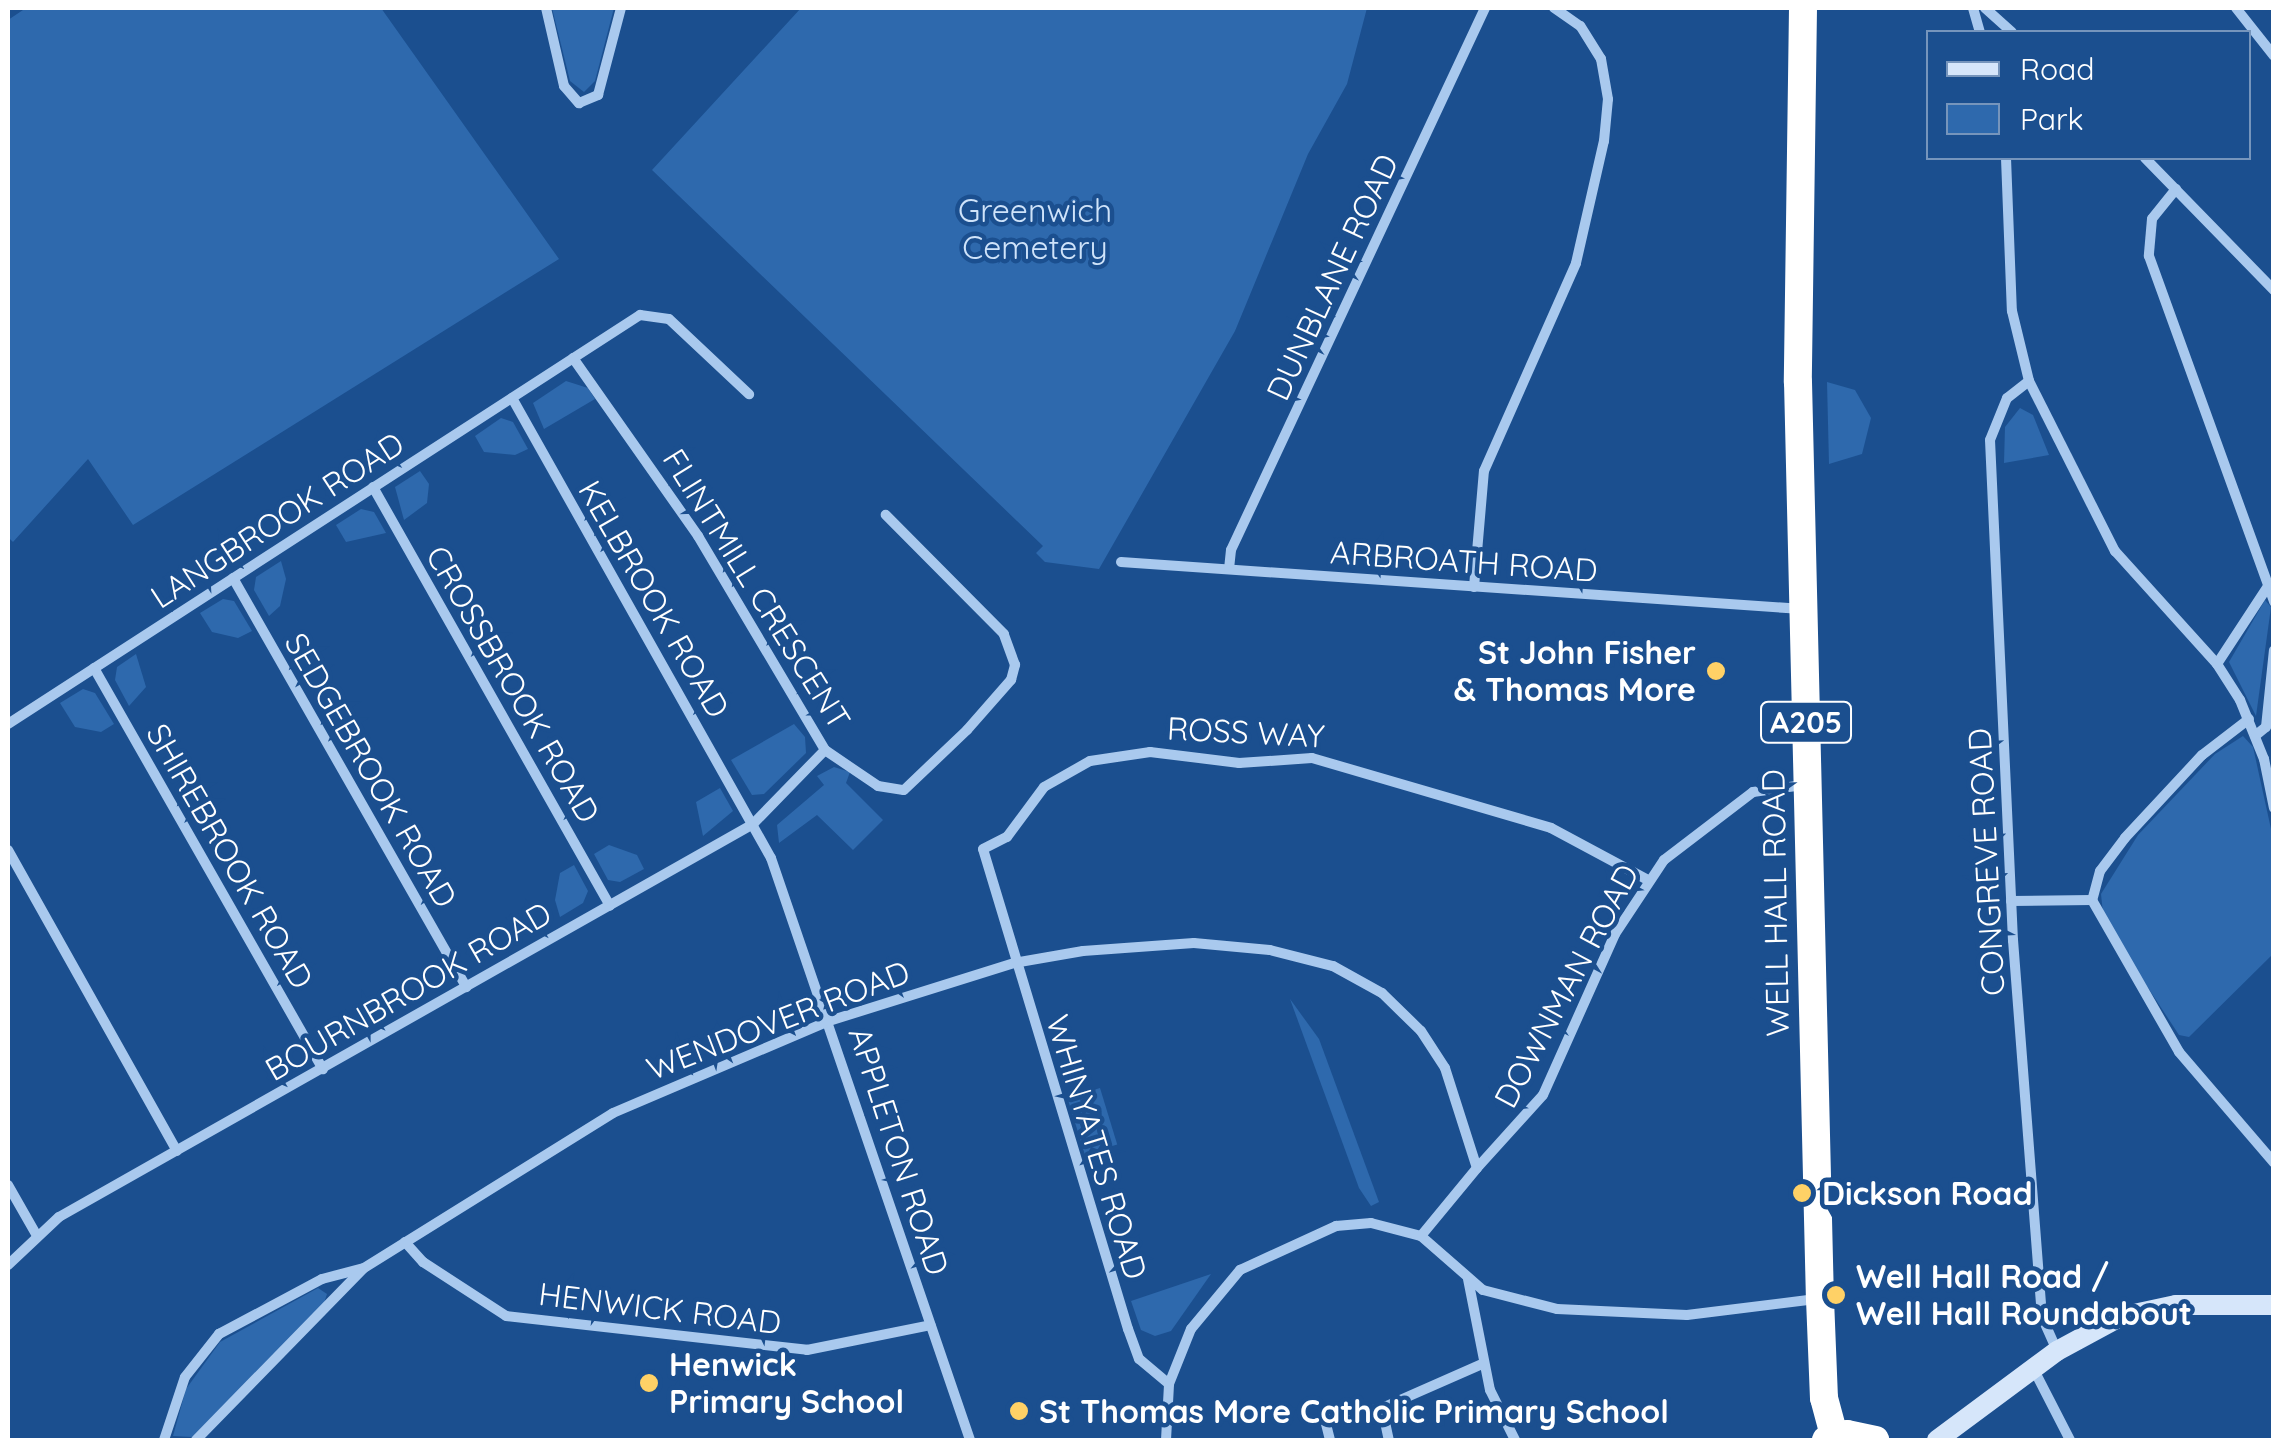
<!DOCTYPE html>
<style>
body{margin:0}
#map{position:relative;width:2281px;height:1448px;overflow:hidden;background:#1b4f8f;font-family:Quicksand,sans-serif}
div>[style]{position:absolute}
.green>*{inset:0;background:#2e69ad;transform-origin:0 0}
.street>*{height:10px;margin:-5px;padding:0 5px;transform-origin:5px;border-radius:5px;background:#a9c9ee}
.secondary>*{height:20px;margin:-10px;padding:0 10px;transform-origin:10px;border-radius:10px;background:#d6e6fa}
.highway>*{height:28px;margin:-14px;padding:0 14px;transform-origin:14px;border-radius:14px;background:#fff}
.dots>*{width:28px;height:28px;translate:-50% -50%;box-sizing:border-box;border:5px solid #1b4f8f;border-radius:50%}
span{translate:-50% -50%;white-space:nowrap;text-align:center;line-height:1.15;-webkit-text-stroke:9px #1b4f8f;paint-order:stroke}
.shield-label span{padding:2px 8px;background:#1b4f8f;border:2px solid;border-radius:8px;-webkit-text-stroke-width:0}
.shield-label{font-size:30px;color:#fff;font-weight:700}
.park-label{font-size:32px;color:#cfe3fa}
.street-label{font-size:32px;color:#fff}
.poi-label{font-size:32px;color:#fff;font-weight:700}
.right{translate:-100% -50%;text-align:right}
.left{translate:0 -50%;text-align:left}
.frame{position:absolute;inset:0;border:10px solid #fff;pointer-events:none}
.legend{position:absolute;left:1926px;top:30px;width:325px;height:130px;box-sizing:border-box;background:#1b4f8f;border:2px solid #7695bc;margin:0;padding:12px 18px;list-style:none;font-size:30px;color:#fff}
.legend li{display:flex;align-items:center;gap:20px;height:50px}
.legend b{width:50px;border:2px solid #7695bc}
</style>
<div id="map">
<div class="green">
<i style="clip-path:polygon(26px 8px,381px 8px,559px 259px,133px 525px,88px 459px,13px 542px,8px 537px,8px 20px)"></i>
<i style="clip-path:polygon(552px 8px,614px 8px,595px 81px,584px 92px,570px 81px)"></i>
<i style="clip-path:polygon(801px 8px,1367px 8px,1347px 84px,1308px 154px,1235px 331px,1099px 569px,1045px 562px,1036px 553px,1043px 546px,652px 170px)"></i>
<i style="clip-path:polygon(566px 381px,588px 388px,595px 399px,544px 429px,533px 403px)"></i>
<i style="clip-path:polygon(1827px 382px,1855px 390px,1871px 418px,1862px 454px,1829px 464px)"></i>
<i style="clip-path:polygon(2020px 408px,2033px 415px,2049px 455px,2004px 463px,2005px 427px)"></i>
<i style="clip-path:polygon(501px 418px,513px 422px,528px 449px,515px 455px,484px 452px,475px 436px)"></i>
<i style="clip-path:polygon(420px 471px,429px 484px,427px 503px,404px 520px,395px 487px)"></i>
<i style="clip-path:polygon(361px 509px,374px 512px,386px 533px,346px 542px,336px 525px)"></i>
<i style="clip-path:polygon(281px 561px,286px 579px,280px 606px,269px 616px,254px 590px,256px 577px)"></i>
<i style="clip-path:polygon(223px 599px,234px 601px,252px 631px,238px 638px,212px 632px,200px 613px)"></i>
<i style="clip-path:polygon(2265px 600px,2271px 607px,2256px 716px,2229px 662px)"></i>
<i style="clip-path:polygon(136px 654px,146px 687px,129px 706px,115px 680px,117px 667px)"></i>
<i style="clip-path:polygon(83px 689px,95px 693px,114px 724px,101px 732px,75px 727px,60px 703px)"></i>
<i style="clip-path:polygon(794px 724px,805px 737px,806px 753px,764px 794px,752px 795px,731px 760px)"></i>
<i style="clip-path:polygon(2243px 736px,2253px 747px,2273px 838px,2273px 954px,2189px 1037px,2179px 1035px,2120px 945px,2103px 913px,2101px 894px,2138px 835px,2215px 754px)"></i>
<i style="clip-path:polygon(834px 767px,850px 772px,846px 783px,883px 820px,853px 850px,817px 815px,779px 843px,777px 825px,824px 785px,817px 776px)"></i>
<i style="clip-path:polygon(720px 788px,733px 811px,703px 836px,696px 802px)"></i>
<i style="clip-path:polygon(609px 845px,637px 855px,644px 869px,620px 882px,608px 880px,594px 854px)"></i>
<i style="clip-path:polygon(574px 865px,588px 891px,583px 903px,560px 917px,555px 900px,560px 873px)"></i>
<i style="clip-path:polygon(1290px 999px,1319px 1039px,1379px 1202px,1371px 1206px,1359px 1188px)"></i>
<i style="left:1100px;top:1088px;width:59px;height:34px;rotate:73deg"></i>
<i style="clip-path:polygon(1211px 1274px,1171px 1331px,1155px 1336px,1141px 1330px,1131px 1301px)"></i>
<i style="clip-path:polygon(318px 1288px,327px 1294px,323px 1306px,192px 1437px,173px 1436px,186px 1389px,220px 1342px)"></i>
</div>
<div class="street">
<i style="left:546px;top:8px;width:80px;rotate:77deg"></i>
<i style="left:564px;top:86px;width:23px;rotate:49deg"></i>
<i style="left:579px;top:103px;width:21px;rotate:-23deg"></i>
<i style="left:598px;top:95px;width:90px;rotate:-75.2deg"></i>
<i style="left:1973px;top:8px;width:25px;rotate:74deg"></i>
<i style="left:1985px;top:8px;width:36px;rotate:42deg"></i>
<i style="left:2236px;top:8px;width:61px;rotate:51.6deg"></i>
<i style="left:2006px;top:158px;width:153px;rotate:87.8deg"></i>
<i style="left:2012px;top:311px;width:72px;rotate:76.3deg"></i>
<i style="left:2029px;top:381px;width:191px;rotate:63.2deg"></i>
<i style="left:2115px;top:551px;width:152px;rotate:47.9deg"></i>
<i style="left:2217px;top:664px;width:43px;rotate:57.4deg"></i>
<i style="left:2240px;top:700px;width:64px;rotate:67.9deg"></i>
<i style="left:2264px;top:759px;width:50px;rotate:78.5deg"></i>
<i style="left:2145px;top:158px;width:185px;rotate:45.7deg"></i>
<i style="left:2176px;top:189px;width:38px;rotate:129deg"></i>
<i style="left:2152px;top:219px;width:37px;rotate:95deg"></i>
<i style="left:2149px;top:256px;width:368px;rotate:70.1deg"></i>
<i style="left:573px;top:358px;width:218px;rotate:54.9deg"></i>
<i style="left:698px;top:536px;width:249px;rotate:59.3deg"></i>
<i style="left:2029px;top:381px;width:28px;rotate:142deg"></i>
<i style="left:2007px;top:398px;width:45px;rotate:112deg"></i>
<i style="left:1990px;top:440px;width:501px;rotate:87.37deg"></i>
<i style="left:2013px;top:940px;width:378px;rotate:85.6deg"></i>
<i style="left:2042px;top:1317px;width:37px;rotate:66deg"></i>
<i style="left:512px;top:398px;width:528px;rotate:60.62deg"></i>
<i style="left:771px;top:858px;width:615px;rotate:71.12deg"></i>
<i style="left:373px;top:487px;width:481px;rotate:60.5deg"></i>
<i style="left:1121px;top:562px;width:683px;rotate:3.95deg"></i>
<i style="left:1229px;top:569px;width:19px;rotate:-84deg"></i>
<i style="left:1231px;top:550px;width:599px;rotate:-64.89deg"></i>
<i style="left:233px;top:578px;width:471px;rotate:60.3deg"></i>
<i style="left:1474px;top:587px;width:116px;rotate:-85.1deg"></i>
<i style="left:1484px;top:471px;width:227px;rotate:-66.1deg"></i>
<i style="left:1576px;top:263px;width:125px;rotate:-77.1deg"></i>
<i style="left:1604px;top:141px;width:42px;rotate:-84.6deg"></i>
<i style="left:1608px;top:99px;width:41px;rotate:-99.9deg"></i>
<i style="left:1601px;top:59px;width:39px;rotate:-122deg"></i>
<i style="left:1580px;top:26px;width:32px;rotate:-145deg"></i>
<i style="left:2217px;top:664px;width:93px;rotate:-56.8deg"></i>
<i style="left:94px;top:668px;width:462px;rotate:60.3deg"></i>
<i style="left:2249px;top:719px;width:59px;rotate:142.5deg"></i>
<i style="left:2202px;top:755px;width:113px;rotate:132.9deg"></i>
<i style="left:2125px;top:838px;width:41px;rotate:127.1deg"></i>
<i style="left:2100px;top:871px;width:30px;rotate:105deg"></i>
<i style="left:2092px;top:900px;width:175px;rotate:60.2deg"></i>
<i style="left:2179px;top:1052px;width:146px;rotate:49.4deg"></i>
<i style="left:8px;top:724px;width:753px;rotate:-32.91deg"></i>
<i style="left:640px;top:315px;width:29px;rotate:8deg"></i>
<i style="left:669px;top:319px;width:110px;rotate:43.2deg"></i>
<i style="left:2256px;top:735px;width:13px;rotate:-39deg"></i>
<i style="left:2266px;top:727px;width:77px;rotate:-84.1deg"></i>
<i style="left:825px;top:750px;width:64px;rotate:34.2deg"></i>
<i style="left:878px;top:786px;width:26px;rotate:9deg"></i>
<i style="left:904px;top:790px;width:87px;rotate:-43.6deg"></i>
<i style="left:967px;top:730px;width:67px;rotate:-48.7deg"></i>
<i style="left:1011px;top:680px;width:16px;rotate:-75deg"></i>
<i style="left:1015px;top:665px;width:33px;rotate:-110deg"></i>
<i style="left:1004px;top:634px;width:168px;rotate:-134.8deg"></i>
<i style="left:8px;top:850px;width:345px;rotate:60.7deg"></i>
<i style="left:2011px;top:901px;width:81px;rotate:-0.7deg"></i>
<i style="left:1477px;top:1168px;width:98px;rotate:-47.9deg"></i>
<i style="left:1543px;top:1095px;width:176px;rotate:-65.9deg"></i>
<i style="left:1615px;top:934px;width:89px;rotate:-56.5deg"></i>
<i style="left:1664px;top:860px;width:112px;rotate:-37.4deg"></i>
<i style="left:1753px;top:792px;width:51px;rotate:-7.8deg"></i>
<i style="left:8px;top:1185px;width:56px;rotate:60.3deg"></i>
<i style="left:405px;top:1242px;width:27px;rotate:48deg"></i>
<i style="left:423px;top:1262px;width:99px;rotate:33deg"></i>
<i style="left:506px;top:1316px;width:303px;rotate:6.4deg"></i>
<i style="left:807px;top:1350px;width:126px;rotate:-11.4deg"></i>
<i style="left:8px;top:1265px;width:70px;rotate:-43.3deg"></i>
<i style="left:59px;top:1217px;width:798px;rotate:-29.52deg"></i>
<i style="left:753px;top:824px;width:103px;rotate:-45.8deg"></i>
<i style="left:1468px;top:1279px;width:113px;rotate:78.8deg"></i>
<i style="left:1490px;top:1390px;width:56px;rotate:63.4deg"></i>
<i style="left:2033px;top:1368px;width:81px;rotate:62.8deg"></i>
<i style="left:1169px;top:1384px;width:59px;rotate:-68.2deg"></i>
<i style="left:1191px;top:1329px;width:77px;rotate:-50.3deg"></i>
<i style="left:1240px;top:1270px;width:106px;rotate:-24.6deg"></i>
<i style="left:1336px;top:1226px;width:35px;rotate:-5deg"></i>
<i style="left:1371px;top:1223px;width:52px;rotate:14.6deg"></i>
<i style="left:1421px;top:1236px;width:82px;rotate:41.1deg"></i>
<i style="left:1483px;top:1290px;width:76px;rotate:14.4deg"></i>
<i style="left:1557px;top:1309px;width:130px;rotate:2.6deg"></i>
<i style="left:1687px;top:1315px;width:130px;rotate:-7.1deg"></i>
<i style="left:1382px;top:1408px;width:33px;rotate:78deg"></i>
<i style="left:164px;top:1440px;width:66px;rotate:-71.6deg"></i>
<i style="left:185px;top:1377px;width:55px;rotate:-51.7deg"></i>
<i style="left:219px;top:1334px;width:117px;rotate:-28.1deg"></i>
<i style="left:322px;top:1279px;width:43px;rotate:-14.7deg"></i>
<i style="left:364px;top:1268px;width:293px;rotate:-31.9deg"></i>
<i style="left:613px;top:1113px;width:235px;rotate:-23.1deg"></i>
<i style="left:829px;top:1021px;width:194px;rotate:-17.4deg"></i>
<i style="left:1014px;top:963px;width:70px;rotate:-9.9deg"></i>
<i style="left:1083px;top:951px;width:111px;rotate:-4.1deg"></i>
<i style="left:1194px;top:943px;width:76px;rotate:5.3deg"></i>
<i style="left:1270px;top:950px;width:65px;rotate:14.3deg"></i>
<i style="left:1333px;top:966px;width:56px;rotate:28.9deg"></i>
<i style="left:1382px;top:993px;width:54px;rotate:44.3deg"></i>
<i style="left:1421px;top:1031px;width:44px;rotate:57deg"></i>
<i style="left:1445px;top:1068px;width:105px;rotate:72.3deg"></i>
<i style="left:1477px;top:1168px;width:88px;rotate:129.5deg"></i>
<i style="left:196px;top:1440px;width:239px;rotate:-45.7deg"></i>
<i style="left:1166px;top:1440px;width:56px;rotate:-86.9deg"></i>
<i style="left:1169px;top:1384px;width:39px;rotate:-140deg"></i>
<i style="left:1139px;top:1359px;width:32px;rotate:-110deg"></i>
<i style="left:1128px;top:1329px;width:501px;rotate:-106.81deg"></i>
<i style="left:983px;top:849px;width:27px;rotate:-27deg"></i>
<i style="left:1007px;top:837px;width:62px;rotate:-53.5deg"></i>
<i style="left:1044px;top:787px;width:53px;rotate:-29.5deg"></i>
<i style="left:1090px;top:761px;width:61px;rotate:-8.5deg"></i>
<i style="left:1150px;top:752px;width:90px;rotate:7deg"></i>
<i style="left:1239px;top:763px;width:73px;rotate:-3.9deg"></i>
<i style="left:1312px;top:758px;width:249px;rotate:16.3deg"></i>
<i style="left:1551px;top:828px;width:110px;rotate:28.2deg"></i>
<i style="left:1330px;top:1440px;width:21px;rotate:-104deg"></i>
<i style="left:1325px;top:1420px;width:58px;rotate:-11.9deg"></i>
<i style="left:1382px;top:1408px;width:109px;rotate:-23.7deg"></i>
</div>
<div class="secondary">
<i style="left:1937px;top:1440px;width:149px;rotate:-36.6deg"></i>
<i style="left:2057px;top:1351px;width:72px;rotate:-28.4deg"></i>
<i style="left:2120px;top:1317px;width:57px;rotate:-12.1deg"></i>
<i style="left:2176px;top:1305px;width:98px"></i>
</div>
<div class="highway">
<i style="left:1803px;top:8px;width:374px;rotate:90.8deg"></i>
<i style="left:1798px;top:382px;width:917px;rotate:88.63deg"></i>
<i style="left:1820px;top:1299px;width:99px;rotate:87.7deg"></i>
<i style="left:1824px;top:1398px;width:39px;rotate:75deg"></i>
<i style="left:1826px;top:1440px;width:22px;rotate:-16deg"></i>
<i style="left:1847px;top:1434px;width:29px;rotate:12deg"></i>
</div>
<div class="dots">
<i style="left:1716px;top:671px;background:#ffd166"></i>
<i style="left:1802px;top:1193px;background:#ffd166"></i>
<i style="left:1836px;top:1295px;background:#ffd166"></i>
<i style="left:649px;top:1383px;background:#ffd166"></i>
<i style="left:1019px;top:1411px;background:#ffd166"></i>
</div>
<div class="shield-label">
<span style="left:1806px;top:722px">A205</span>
</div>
<div class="park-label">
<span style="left:1035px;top:229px">Greenwich<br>Cemetery</span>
</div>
<div class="street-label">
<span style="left:1332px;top:277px;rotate:-65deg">DUNBLANE ROAD</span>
<span style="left:277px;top:520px;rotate:-33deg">LANGBROOK ROAD</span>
<span style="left:1464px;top:561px;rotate:4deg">ARBROATH ROAD</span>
<span style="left:757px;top:589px;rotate:58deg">FLINTMILL CRESCENT</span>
<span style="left:654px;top:599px;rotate:60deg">KELBROOK ROAD</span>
<span style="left:513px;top:684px;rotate:60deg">CROSSBROOK ROAD</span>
<span style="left:1246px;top:732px;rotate:3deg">ROSS WAY</span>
<span style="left:371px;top:770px;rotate:60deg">SEDGEBROOK ROAD</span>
<span style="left:230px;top:856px;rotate:60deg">SHIREBROOK ROAD</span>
<span style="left:1986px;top:862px;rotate:-93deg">CONGREVE ROAD</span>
<span style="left:1775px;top:903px;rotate:-91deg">WELL HALL ROAD</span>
<span style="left:1566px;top:986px;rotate:-62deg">DOWNMAN ROAD</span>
<span style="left:408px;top:991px;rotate:-30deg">BOURNBROOK ROAD</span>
<span style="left:778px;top:1020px;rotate:-21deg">WENDOVER ROAD</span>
<span style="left:1097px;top:1147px;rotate:73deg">WHINYATES ROAD</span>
<span style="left:899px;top:1151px;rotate:72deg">APPLETON ROAD</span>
<span style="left:660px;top:1308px;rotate:7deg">HENWICK ROAD</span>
</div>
<div class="poi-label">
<span class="right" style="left:1696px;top:671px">St John Fisher<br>&amp; Thomas More</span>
<span class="left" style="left:1822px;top:1193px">Dickson Road</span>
<span class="left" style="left:1856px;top:1295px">Well Hall Road /<br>Well Hall Roundabout</span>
<span class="left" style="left:669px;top:1383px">Henwick<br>Primary School</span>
<span class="left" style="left:1039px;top:1411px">St Thomas More Catholic Primary School</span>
</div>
<div class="frame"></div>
<ul class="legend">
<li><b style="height:12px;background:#d6e6fa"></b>Road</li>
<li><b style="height:28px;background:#2e69ad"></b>Park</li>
</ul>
</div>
